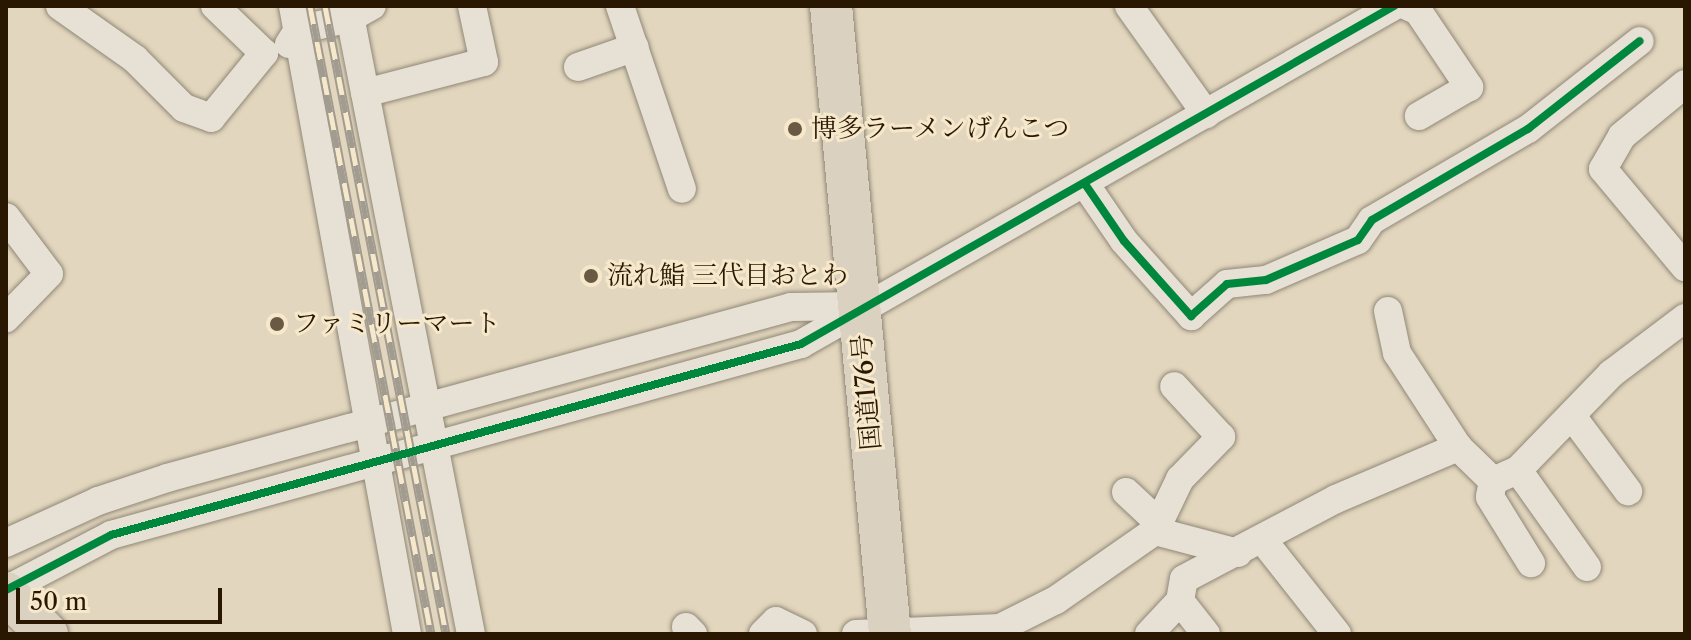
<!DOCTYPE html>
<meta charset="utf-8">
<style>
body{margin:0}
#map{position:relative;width:1691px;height:640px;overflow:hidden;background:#e2d6be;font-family:"Libre Caslon Text","Noto Serif JP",serif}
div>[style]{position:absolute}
.roads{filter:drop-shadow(0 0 2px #908776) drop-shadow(0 0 2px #908776)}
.minor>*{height:28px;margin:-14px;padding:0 14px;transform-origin:14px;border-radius:14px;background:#e7e1d5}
.highway>*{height:42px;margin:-21px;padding:0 21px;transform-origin:21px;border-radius:21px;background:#dad1c1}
.rail>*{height:9px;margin-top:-4.5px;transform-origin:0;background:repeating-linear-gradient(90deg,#f6e8cb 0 18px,#a29b90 0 36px);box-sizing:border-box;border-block:2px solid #a29b90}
.cycleway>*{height:8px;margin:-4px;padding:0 4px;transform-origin:4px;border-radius:4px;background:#00873e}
.dots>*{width:22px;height:22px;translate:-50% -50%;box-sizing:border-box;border:4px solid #f6e8cb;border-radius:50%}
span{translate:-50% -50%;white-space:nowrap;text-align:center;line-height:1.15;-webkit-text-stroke:6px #f6e8cb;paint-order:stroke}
.poi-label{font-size:26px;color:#2a1702}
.left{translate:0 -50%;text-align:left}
.street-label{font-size:26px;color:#2a1702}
.frame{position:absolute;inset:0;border:8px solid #2a1702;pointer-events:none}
.scale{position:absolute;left:16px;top:588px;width:206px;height:36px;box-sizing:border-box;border:4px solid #2a1702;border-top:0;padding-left:10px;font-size:24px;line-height:28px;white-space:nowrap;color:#2a1702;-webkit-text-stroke:6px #f6e8cb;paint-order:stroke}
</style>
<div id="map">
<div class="roads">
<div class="minor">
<i style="left:60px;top:6px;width:92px;rotate:35.2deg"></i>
<i style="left:135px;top:59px;width:69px;rotate:45deg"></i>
<i style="left:184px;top:108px;width:29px;rotate:20deg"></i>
<i style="left:211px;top:118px;width:84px;rotate:-50.8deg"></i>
<i style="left:215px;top:6px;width:68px;rotate:43.8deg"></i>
<i style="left:293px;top:6px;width:638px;rotate:79.71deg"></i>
<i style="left:348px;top:6px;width:640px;rotate:78.92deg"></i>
<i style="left:620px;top:6px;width:193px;rotate:71.3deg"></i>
<i style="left:1129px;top:6px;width:133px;rotate:54.5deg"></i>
<i style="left:1407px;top:6px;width:12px;rotate:24deg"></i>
<i style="left:1418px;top:11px;width:92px;rotate:56.1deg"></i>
<i style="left:1469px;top:87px;width:58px;rotate:149.9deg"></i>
<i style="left:289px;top:44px;width:17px;rotate:-57deg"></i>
<i style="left:298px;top:30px;width:53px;rotate:-13deg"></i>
<i style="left:350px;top:18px;width:25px;rotate:-29deg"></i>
<i style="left:578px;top:67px;width:60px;rotate:-19.3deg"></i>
<i style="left:1685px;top:84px;width:82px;rotate:140.5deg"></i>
<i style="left:1622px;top:136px;width:38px;rotate:120deg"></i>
<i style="left:1603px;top:169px;width:128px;rotate:50.1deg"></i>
<i style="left:365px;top:93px;width:123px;rotate:-14.6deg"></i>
<i style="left:484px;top:62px;width:57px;rotate:-102.1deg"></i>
<i style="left:1085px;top:184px;width:69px;rotate:55.6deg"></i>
<i style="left:1124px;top:241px;width:101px;rotate:48.2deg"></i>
<i style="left:1191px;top:316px;width:48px;rotate:-41.6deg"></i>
<i style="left:1227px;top:284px;width:39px;rotate:-6deg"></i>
<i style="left:1266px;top:280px;width:100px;rotate:-23.5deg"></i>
<i style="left:1358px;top:240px;width:24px;rotate:-55deg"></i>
<i style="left:1372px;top:220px;width:181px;rotate:-30.3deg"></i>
<i style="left:1528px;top:129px;width:142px;rotate:-38.2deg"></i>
<i style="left:6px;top:217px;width:71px;rotate:53deg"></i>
<i style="left:49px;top:274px;width:62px;rotate:134.3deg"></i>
<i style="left:1388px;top:311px;width:43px;rotate:77.9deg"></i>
<i style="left:1397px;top:353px;width:112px;rotate:57deg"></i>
<i style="left:1572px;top:416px;width:94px;rotate:53.3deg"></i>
<i style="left:1518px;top:470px;width:119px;rotate:54.6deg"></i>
<i style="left:1493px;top:481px;width:16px;rotate:101deg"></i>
<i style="left:1490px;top:497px;width:78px;rotate:58.2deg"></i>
<i style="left:1126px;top:492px;width:41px;rotate:43deg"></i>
<i style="left:1155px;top:531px;width:58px;rotate:-64.3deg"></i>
<i style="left:1180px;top:479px;width:59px;rotate:-45.7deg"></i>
<i style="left:1221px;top:437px;width:69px;rotate:-132.7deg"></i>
<i style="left:1262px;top:539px;width:121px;rotate:51.7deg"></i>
<i style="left:6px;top:543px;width:101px;rotate:-24.5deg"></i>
<i style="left:98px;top:501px;width:73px;rotate:-18.4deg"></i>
<i style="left:167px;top:478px;width:647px;rotate:-15.33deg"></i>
<i style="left:791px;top:307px;width:67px;rotate:-0.9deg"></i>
<i style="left:6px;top:590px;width:119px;rotate:-27.6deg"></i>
<i style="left:111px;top:535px;width:716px;rotate:-15.47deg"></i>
<i style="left:801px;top:344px;width:683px;rotate:-29.68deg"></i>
<i style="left:1180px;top:601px;width:42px;rotate:51.8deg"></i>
<i style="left:686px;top:627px;width:10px;rotate:45deg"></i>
<i style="left:763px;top:634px;width:18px;rotate:-45deg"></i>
<i style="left:776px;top:621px;width:30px;rotate:26deg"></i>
<i style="left:856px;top:634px;width:144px;rotate:-2.4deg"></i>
<i style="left:1000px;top:628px;width:63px;rotate:-26.6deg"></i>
<i style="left:1056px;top:600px;width:121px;rotate:-34.9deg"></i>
<i style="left:1155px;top:531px;width:86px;rotate:14.8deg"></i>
<i style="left:1149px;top:634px;width:45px;rotate:-46.8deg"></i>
<i style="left:1180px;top:601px;width:22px;rotate:-80deg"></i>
<i style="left:1184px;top:579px;width:172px;rotate:-27.8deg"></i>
<i style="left:1336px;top:499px;width:133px;rotate:-23.1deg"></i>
<i style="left:1458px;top:447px;width:49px;rotate:44.2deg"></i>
<i style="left:1493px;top:481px;width:27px;rotate:-24deg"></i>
<i style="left:1518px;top:470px;width:134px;rotate:-45.9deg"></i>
<i style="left:1611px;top:374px;width:93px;rotate:-37.1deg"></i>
</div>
<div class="highway">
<i style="left:831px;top:6px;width:631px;rotate:84.63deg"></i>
<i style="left:6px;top:593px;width:58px;rotate:45deg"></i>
</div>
</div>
<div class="rail">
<i style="left:310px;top:6px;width:640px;rotate:79.09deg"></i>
<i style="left:325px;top:6px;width:640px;rotate:79.09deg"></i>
</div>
<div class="cycleway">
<i style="left:1085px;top:184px;width:69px;rotate:55.6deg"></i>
<i style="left:1124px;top:241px;width:101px;rotate:48.2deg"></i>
<i style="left:1191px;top:316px;width:48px;rotate:-41.6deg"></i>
<i style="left:1227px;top:284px;width:39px;rotate:-6deg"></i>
<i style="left:1266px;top:280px;width:100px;rotate:-23.5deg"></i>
<i style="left:1358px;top:240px;width:24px;rotate:-55deg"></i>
<i style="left:1372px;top:220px;width:181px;rotate:-30.3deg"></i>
<i style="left:1528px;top:129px;width:142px;rotate:-38.2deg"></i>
<i style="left:6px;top:590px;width:119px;rotate:-27.6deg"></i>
<i style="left:111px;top:535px;width:716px;rotate:-15.47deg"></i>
<i style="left:801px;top:344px;width:683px;rotate:-29.68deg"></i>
</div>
<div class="dots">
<i style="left:795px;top:129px;background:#6a5a44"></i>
<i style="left:591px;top:276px;background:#6a5a44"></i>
<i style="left:277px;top:324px;background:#6a5a44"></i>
</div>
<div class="poi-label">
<span class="left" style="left:811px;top:129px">博多ラーメンげんこつ</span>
<span class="left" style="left:607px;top:276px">流れ鮨 三代目おとわ</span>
<span class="left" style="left:293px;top:324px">ファミリーマート</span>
</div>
<div class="street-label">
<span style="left:867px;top:392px;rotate:-95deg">国道176号</span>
</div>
<div class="frame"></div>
<div class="scale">50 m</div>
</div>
